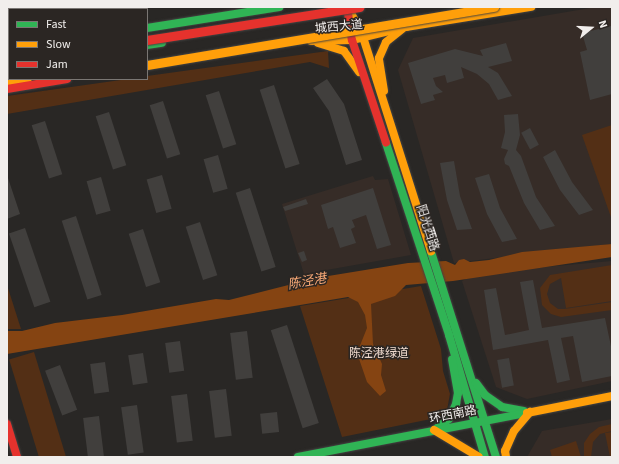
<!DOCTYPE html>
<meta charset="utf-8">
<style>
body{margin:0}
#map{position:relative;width:619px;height:464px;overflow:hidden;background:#292725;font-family:"Source Sans 3","Noto Sans SC",sans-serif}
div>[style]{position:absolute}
.built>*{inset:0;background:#362c27}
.green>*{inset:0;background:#532f15;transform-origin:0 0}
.water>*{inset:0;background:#854412}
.building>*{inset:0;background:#413f3d;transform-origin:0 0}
.roads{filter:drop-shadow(0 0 1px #444342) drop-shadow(0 0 1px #444342)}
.fast>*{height:8px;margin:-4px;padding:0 4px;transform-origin:4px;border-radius:4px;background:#30b455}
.slow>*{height:8px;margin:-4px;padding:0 4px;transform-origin:4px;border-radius:4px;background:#ff9f0a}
.jam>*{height:8px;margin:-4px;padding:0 4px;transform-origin:4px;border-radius:4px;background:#e5322d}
.bridges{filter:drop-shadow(0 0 1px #444342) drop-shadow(0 0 1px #444342)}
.slow-bridge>*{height:9px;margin:-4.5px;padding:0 4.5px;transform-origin:4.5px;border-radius:4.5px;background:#ff9f0a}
.jam-bridge>*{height:9px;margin:-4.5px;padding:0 4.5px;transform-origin:4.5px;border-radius:4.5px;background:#e5322d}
span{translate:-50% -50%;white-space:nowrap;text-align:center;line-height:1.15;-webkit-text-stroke:3px #2b2623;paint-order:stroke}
.street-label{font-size:12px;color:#f1eeec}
.park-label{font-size:12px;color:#efdace}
.water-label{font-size:13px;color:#fbab78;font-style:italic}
.frame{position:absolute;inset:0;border:8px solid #f1eeec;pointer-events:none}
.legend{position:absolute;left:8px;top:8px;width:140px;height:72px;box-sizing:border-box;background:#2b2623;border:1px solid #7a7673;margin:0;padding:5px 7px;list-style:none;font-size:12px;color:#f1eeec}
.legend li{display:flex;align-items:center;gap:8px;height:20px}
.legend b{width:20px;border:1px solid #7a7673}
.north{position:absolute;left:571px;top:8px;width:40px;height:40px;-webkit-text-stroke:3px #2b2623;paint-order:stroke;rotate:72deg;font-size:11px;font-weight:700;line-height:16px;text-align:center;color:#f1eeec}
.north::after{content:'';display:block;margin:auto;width:14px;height:18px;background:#f1eeec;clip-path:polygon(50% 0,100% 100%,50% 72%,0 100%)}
</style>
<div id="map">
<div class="built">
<i style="clip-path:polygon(596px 7px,612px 7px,612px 244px,454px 263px,398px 70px,413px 38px)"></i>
<i style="clip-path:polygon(373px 176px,375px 180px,388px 179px,411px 255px,304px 274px,282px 204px)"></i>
<i style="clip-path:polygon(612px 261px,612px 381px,527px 399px,496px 387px,462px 281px,476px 273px)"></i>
<i style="clip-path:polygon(612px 419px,612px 457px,527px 457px,542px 431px)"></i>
</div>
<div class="green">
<i style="clip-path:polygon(328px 51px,329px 68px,310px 62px,7px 114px,7px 96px,128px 79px,147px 79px,147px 76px)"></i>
<i style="clip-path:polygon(612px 125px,612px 220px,582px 135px)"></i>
<i style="clip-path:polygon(612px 265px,612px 301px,566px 308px,561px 278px,550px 284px,547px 294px,550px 303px,558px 309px,564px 309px,612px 302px,612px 310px,561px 317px,551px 314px,542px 305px,540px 288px,550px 275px)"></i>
<i style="clip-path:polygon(7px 285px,21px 329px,7px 329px)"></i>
<i style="clip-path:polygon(421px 286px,441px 349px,443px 371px,450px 394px,447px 410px,440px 416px,431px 419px,342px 437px,300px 306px)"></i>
<i style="left:34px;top:352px;width:110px;height:26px;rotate:73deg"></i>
<i style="clip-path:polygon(612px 424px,612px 431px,600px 434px,593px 442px,591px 457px,584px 457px,584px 443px,590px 434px,599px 427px)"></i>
<i style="clip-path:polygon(612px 432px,612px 457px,610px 457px,605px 433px)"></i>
<i style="clip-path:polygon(576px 441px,581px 457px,552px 457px,550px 450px)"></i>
</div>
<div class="water">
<i style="clip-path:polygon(612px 244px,612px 257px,453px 281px,406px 285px,395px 296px,371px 304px,373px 344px,382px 364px,381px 375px,386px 391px,380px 396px,367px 382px,357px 353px,367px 328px,365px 315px,358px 302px,348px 297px,7px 354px,7px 331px,22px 331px,55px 323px,122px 315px,216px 299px,229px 300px,316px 278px,408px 263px,446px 261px,455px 265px,459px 260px,464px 259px,470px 262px,489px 260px,522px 252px)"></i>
</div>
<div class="building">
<i style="clip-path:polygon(611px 26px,612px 94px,590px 100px,580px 52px,587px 50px,582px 33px)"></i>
<i style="clip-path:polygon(506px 43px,512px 61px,488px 67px,498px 73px,512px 96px,498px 100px,489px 84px,477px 74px,461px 67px,464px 78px,447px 83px,445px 75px,433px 78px,436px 86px,443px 92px,433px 95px,435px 100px,421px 104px,408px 63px,455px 49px,483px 56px,480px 50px)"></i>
<i style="clip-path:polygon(327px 79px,344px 104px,362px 160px,346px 165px,329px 111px,313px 88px)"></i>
<i style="left:274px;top:85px;width:83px;height:15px;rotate:72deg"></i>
<i style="left:219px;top:91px;width:56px;height:14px;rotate:72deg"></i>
<i style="left:163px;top:101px;width:56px;height:14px;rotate:72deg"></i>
<i style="left:109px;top:112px;width:56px;height:14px;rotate:72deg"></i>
<i style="clip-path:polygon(518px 114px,520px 135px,516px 150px,521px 156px,536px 197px,555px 226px,540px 230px,524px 203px,509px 166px,505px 164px,504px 159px,508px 150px,501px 148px,505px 132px,504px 115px)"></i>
<i style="left:45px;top:121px;width:56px;height:14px;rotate:72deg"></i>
<i style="left:530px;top:128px;width:19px;height:10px;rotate:62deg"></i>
<i style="clip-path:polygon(555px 150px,572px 182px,593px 210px,579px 215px,560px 190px,543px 157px)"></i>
<i style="left:218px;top:155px;width:35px;height:15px;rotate:74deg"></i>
<i style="clip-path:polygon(454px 161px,460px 196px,472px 229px,457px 230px,447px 200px,440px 163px)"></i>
<i style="clip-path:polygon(489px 174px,500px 208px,517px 239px,502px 242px,487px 214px,475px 178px)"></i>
<i style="clip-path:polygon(7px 175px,20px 214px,7px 219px)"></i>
<i style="left:162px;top:175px;width:35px;height:16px;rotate:74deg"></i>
<i style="left:101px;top:177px;width:35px;height:15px;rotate:74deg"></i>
<i style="left:250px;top:188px;width:83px;height:15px;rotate:72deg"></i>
<i style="clip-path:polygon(373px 188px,391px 245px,377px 249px,366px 215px,352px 220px,355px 227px,351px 229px,356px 243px,340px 248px,333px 227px,328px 229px,321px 205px)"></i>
<i style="clip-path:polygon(306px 199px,308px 204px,285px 211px,283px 207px)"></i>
<i style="left:76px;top:216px;width:83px;height:15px;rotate:72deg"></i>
<i style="left:200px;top:222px;width:56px;height:15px;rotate:72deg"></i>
<i style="left:25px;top:228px;width:78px;height:17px;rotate:71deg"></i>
<i style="left:143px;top:229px;width:56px;height:15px;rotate:72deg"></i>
<i style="clip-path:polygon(304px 251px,307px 260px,302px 262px,298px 253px)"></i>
<i style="clip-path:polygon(533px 280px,542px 328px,605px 318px,612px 351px,612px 376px,582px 382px,573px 336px,561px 338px,570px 380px,557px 383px,548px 340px,493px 350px,484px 290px,496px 288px,505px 335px,529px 330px,520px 282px)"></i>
<i style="left:287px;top:325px;width:103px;height:17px;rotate:72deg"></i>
<i style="left:247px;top:331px;width:47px;height:17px;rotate:83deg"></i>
<i style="left:180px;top:341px;width:30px;height:15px;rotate:82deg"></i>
<i style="left:143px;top:353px;width:30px;height:15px;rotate:81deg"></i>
<i style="left:509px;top:358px;width:28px;height:12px;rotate:80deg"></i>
<i style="left:105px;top:362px;width:30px;height:15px;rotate:82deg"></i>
<i style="left:60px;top:365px;width:48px;height:16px;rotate:69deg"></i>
<i style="left:226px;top:389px;width:47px;height:17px;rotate:83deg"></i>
<i style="left:187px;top:394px;width:47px;height:16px;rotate:83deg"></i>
<i style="left:137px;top:405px;width:48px;height:16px;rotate:82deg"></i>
<i style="left:277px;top:412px;width:20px;height:17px;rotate:84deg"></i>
<i style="left:99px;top:416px;width:41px;height:16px;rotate:83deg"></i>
</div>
<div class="roads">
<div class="fast">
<i style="left:147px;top:28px;width:134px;rotate:-9deg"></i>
<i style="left:147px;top:45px;width:15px;rotate:-8deg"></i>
<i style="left:386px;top:143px;width:202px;rotate:71.8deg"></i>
<i style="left:449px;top:335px;width:127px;rotate:73.6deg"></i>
<i style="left:431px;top:252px;width:215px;rotate:72.4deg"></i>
<i style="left:476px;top:383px;width:15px;rotate:53deg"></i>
<i style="left:485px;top:395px;width:21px;rotate:35deg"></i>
<i style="left:502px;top:407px;width:22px;rotate:10deg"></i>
<i style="left:436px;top:429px;width:16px;rotate:-38deg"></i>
<i style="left:449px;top:419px;width:17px;rotate:-65deg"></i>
<i style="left:456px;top:404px;width:11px;rotate:-80deg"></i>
<i style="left:458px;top:393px;width:34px;rotate:-100deg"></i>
<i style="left:298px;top:457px;width:233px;rotate:-10.9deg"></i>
</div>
<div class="slow">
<i style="left:348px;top:7px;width:34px;rotate:63deg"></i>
<i style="left:363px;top:37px;width:225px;rotate:72.4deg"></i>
<i style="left:311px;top:41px;width:41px;rotate:-1.4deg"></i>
<i style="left:352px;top:40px;width:56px;rotate:-13.5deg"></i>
<i style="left:406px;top:27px;width:127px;rotate:-9.1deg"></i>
<i style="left:318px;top:43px;width:27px;rotate:17deg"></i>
<i style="left:344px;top:51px;width:26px;rotate:54deg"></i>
<i style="left:7px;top:62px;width:2px;rotate:-27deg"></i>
<i style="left:7px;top:67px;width:2px"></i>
<i style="left:7px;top:83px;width:21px;rotate:-11deg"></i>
<i style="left:384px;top:91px;width:33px;rotate:-99deg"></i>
<i style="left:379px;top:58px;width:17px;rotate:-66deg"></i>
<i style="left:386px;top:42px;width:21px;rotate:-39deg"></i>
<i style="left:527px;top:413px;width:87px;rotate:-11.3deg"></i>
<i style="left:434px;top:430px;width:52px;rotate:31deg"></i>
<i style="left:506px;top:457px;width:6px;rotate:-99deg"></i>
<i style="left:505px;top:451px;width:22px;rotate:-66deg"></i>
<i style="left:514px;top:431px;width:25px;rotate:-50deg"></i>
</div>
<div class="jam">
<i style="left:348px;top:13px;width:27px;rotate:82deg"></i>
<i style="left:352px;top:40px;width:108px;rotate:71.7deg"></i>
<i style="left:7px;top:52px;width:2px"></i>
<i style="left:7px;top:89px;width:61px;rotate:-9.5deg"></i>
<i style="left:7px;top:424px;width:34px;rotate:73deg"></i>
</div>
</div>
<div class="bridges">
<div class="slow-bridge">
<i style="left:147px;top:65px;width:352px;rotate:-9.5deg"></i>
</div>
<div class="jam-bridge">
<i style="left:147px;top:40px;width:215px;rotate:-8.8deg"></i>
</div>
</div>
<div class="street-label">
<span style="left:339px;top:27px;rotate:-5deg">城西大道</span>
<span style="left:427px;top:228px;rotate:72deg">阳光西路</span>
<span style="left:453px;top:415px;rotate:-11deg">环西南路</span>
</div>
<div class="park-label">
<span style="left:379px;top:354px">陈泾港绿道</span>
</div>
<div class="water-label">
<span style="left:307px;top:282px;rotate:-10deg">陈泾港</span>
</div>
<div class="frame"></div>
<ul class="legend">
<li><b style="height:5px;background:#30b455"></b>Fast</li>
<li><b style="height:5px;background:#ff9f0a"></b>Slow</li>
<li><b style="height:5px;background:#e5322d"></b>Jam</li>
</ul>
<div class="north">N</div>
</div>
